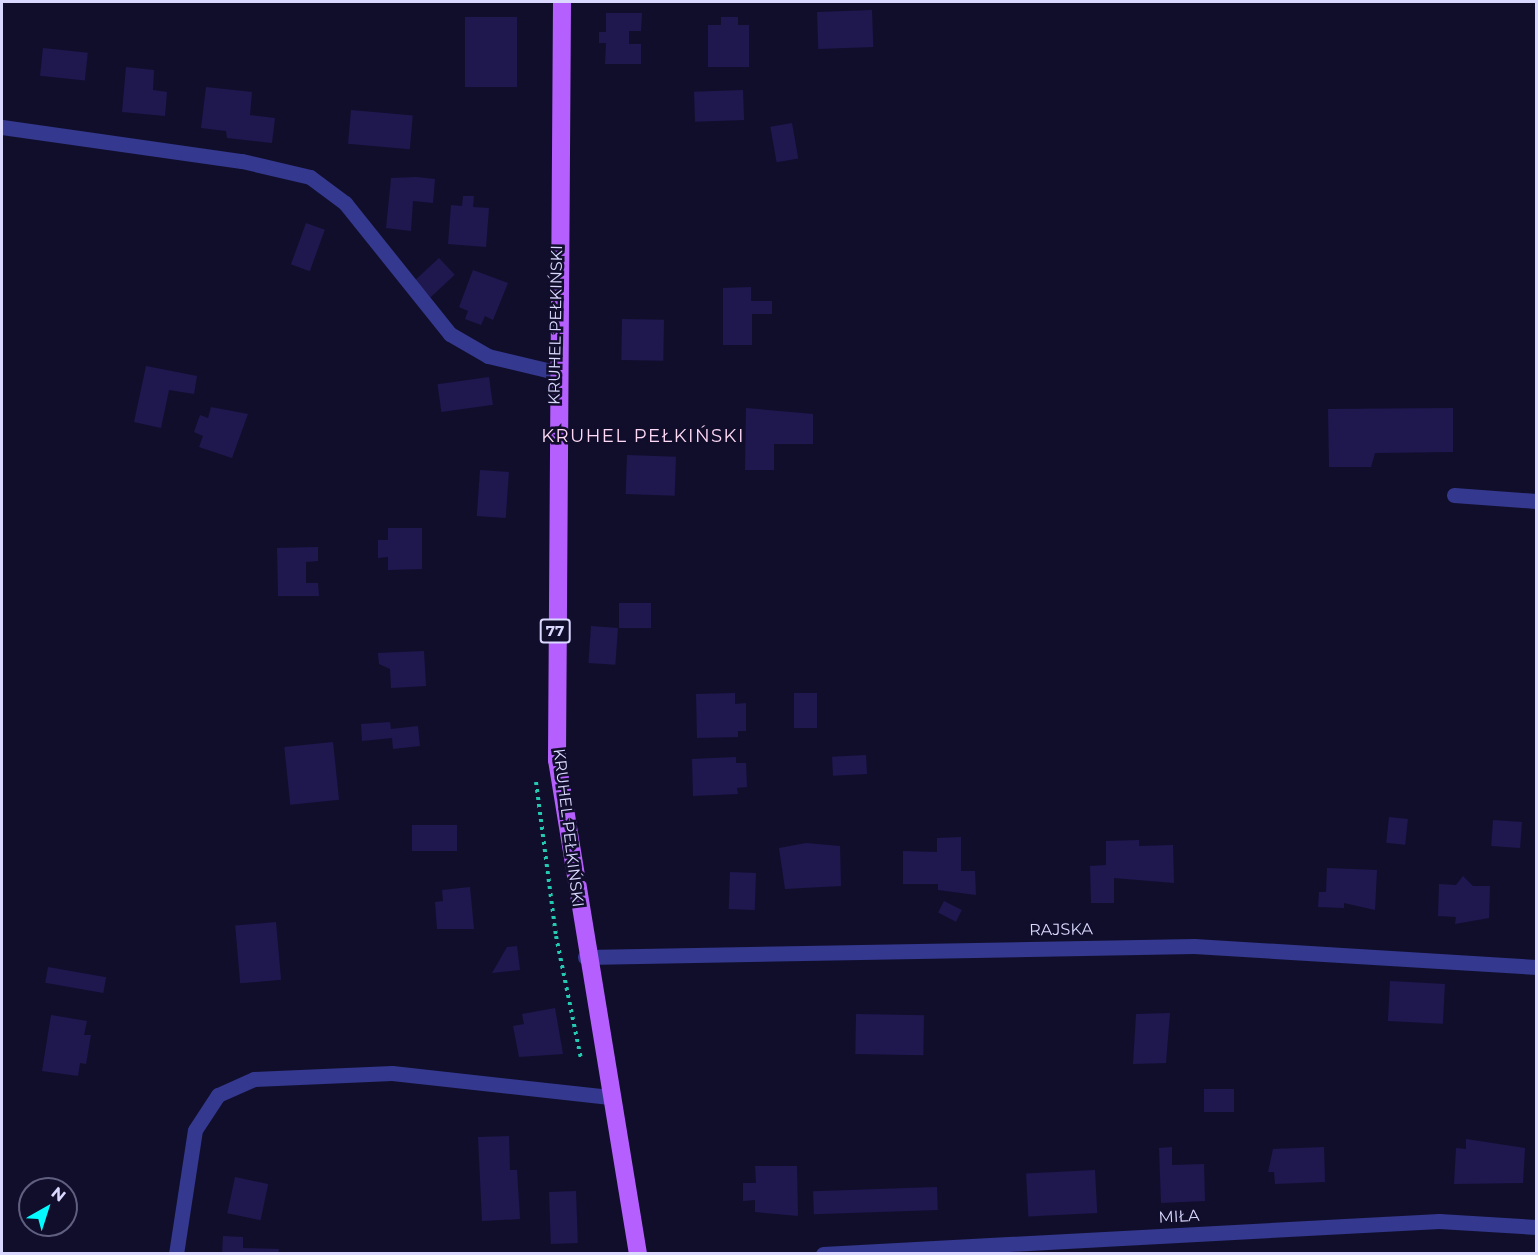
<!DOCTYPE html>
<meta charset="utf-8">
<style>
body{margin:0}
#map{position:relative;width:1538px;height:1255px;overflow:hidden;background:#110e2c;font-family:Montserrat,sans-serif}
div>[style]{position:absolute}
.building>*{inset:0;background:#1e184f;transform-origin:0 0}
.path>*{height:4px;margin-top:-2px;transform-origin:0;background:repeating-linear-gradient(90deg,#23c9b1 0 3px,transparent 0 7.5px)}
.lane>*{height:15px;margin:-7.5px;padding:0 7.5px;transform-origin:7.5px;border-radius:7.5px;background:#34388f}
.primary>*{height:18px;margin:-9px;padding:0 9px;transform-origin:9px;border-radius:9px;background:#b65fff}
span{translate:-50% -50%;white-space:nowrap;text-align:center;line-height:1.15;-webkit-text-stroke:5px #110e2c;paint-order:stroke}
.shield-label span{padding:2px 4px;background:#110e2c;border:2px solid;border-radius:4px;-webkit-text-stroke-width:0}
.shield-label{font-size:15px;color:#dad8ff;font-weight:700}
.street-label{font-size:16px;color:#dad8ff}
.neighbourhood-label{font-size:18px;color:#ffdaf5;letter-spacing:1.5px}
.frame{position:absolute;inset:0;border:3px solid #dad8ff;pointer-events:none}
.north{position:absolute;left:18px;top:1177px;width:60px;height:60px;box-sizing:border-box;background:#110e2c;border:2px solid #615f80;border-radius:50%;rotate:39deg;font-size:16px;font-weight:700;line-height:24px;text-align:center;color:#dad8ff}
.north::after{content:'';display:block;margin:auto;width:21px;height:27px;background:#04faff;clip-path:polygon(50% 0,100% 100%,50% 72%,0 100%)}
</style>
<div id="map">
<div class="building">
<i style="left:872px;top:10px;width:37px;height:55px;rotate:88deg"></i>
<i style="clip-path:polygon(606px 13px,642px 13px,641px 31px,629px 31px,629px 44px,641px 44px,641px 64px,605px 64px,606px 43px,599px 43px,599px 32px,606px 32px)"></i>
<i style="left:465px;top:17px;width:52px;height:70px"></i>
<i style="clip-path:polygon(721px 17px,738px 17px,738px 25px,749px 25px,749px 67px,708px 67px,708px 25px,721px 25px)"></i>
<i style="left:43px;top:48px;width:45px;height:28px;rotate:6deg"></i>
<i style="clip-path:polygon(126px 67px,154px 70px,153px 90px,167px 92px,165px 116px,122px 112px)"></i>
<i style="clip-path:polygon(206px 87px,252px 92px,250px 115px,275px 118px,272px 143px,227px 138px,226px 131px,201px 128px)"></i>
<i style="left:743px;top:90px;width:30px;height:49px;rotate:88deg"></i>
<i style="left:351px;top:110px;width:62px;height:34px;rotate:5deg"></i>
<i style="left:792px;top:123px;width:36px;height:22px;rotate:80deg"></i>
<i style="clip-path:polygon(416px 177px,435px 179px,433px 203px,413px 201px,411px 231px,386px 228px,391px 178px)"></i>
<i style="clip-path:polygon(463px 196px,474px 196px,473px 207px,489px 208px,486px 247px,448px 244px,451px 205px,462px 206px)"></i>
<i style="left:306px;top:223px;width:20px;height:44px;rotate:20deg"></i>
<i style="left:439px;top:258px;width:23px;height:33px;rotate:47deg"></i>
<i style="clip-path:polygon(473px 270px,508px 283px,493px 320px,485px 316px,481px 325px,465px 319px,468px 311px,459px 307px)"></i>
<i style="clip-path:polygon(751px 287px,751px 301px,772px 301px,772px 314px,752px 314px,752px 345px,723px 345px,723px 288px)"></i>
<i style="left:622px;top:319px;width:42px;height:41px;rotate:1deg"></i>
<i style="clip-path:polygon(146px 366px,197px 376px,194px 394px,169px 390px,161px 428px,134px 422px)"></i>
<i style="left:489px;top:377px;width:28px;height:52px;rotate:82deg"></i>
<i style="clip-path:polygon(211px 407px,248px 414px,232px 458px,199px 447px,203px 436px,194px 432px,200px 415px,208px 418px)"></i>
<i style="clip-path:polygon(746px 408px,813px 414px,813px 444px,774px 444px,774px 470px,745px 470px)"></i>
<i style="clip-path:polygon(1453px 408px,1453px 452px,1375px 453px,1371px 467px,1329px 467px,1328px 409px)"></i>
<i style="left:627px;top:455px;width:49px;height:39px;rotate:2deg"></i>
<i style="left:480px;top:470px;width:29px;height:46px;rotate:4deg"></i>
<i style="clip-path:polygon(388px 528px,422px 528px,422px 569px,388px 570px,388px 557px,378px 558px,378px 540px,388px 540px)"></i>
<i style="clip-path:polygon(318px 547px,318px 561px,306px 562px,306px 583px,318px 583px,319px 596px,278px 596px,277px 548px)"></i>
<i style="left:619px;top:603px;width:32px;height:25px"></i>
<i style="left:591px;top:626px;width:27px;height:37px;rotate:4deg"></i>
<i style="clip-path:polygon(424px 651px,426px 686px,391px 688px,390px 669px,379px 664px,378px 653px)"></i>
<i style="clip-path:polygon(735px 693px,735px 704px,746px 703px,746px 731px,738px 731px,738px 737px,697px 738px,696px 694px)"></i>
<i style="left:794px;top:693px;width:23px;height:35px"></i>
<i style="clip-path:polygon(390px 722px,391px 729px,418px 726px,420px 746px,393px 749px,392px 738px,362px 741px,361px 724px)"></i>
<i style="left:333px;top:742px;width:58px;height:49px;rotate:84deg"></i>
<i style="left:866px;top:755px;width:19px;height:34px;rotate:87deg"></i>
<i style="clip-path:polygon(736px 757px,736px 763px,746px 763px,747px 787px,737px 788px,738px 794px,693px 796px,692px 759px)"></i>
<i style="left:1389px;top:817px;width:19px;height:26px;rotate:6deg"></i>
<i style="left:1493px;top:820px;width:29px;height:26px;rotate:4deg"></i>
<i style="left:457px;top:825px;width:26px;height:45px;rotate:90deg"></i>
<i style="clip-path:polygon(961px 837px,961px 871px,975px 871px,976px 895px,938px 890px,938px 884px,903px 884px,903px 851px,937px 852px,937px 838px)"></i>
<i style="clip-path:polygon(1139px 840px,1139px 846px,1173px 845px,1174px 883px,1114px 878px,1114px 903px,1091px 903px,1090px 866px,1106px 865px,1106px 841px)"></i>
<i style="clip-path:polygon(806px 843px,840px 846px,841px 886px,785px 889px,779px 848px)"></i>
<i style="clip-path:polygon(1327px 868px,1377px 870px,1375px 910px,1344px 903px,1344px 908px,1318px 907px,1319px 892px,1326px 892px)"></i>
<i style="left:730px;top:872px;width:26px;height:37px;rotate:2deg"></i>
<i style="clip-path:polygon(1463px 876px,1473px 886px,1490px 886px,1489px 918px,1455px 924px,1456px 917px,1438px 916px,1439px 884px,1456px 885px)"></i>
<i style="clip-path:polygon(470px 887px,474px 929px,437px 929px,435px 902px,443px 901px,442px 890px)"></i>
<i style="left:944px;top:901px;width:20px;height:13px;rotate:27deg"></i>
<i style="left:276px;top:922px;width:58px;height:41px;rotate:85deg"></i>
<i style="clip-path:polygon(517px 946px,520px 970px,492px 973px,507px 947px)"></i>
<i style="left:48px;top:967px;width:59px;height:16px;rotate:10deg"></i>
<i style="left:1390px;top:981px;width:55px;height:40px;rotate:3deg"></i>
<i style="clip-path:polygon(555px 1008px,563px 1054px,519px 1057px,513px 1026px,524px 1024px,522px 1014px)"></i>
<i style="clip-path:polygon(1170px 1013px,1166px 1063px,1133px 1064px,1136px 1014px)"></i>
<i style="left:856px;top:1014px;width:68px;height:40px;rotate:1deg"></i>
<i style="clip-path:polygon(51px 1015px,87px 1021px,84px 1035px,91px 1035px,86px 1064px,80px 1063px,78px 1076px,42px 1071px)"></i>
<i style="left:1234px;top:1089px;width:23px;height:30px;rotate:90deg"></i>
<i style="clip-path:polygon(509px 1136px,510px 1170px,517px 1170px,520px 1219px,482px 1221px,478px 1137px)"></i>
<i style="clip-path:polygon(1466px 1139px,1525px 1148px,1523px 1183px,1454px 1184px,1456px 1148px,1466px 1149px)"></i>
<i style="clip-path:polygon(1172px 1147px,1172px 1165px,1204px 1164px,1205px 1201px,1161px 1203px,1159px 1148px)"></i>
<i style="clip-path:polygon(1324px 1147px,1325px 1182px,1275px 1184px,1274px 1172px,1268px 1172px,1273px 1149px)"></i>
<i style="clip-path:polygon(755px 1166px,797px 1166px,798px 1216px,755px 1212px,755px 1200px,743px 1201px,743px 1183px,756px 1183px)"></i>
<i style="left:1095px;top:1170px;width:43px;height:69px;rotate:87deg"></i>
<i style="left:235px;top:1177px;width:34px;height:37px;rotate:12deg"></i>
<i style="left:937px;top:1187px;width:23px;height:124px;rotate:88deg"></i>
<i style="left:576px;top:1191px;width:52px;height:27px;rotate:88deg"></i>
<i style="clip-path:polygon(223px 1236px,243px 1237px,243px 1248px,279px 1249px,278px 1254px,222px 1254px)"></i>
</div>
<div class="path">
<i style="left:536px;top:782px;width:155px;rotate:82.6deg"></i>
<i style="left:556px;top:936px;width:126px;rotate:78.5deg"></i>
</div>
<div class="lane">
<i style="left:2px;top:127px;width:242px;rotate:8.1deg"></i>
<i style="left:242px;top:161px;width:70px;rotate:13.2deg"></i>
<i style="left:310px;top:177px;width:44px;rotate:36.6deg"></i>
<i style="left:345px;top:203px;width:168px;rotate:51.3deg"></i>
<i style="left:450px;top:334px;width:44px;rotate:30.1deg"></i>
<i style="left:488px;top:356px;width:69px;rotate:13.4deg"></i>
<i style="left:1454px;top:495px;width:82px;rotate:4.2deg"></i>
<i style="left:585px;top:957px;width:609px;rotate:-1.03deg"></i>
<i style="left:1194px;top:946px;width:343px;rotate:3.5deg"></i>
<i style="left:176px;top:1254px;width:125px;rotate:-81.3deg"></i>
<i style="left:195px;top:1130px;width:42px;rotate:-56.7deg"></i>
<i style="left:218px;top:1095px;width:39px;rotate:-24deg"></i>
<i style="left:254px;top:1079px;width:138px;rotate:-2.5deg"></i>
<i style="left:392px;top:1073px;width:219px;rotate:6.3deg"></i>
<i style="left:823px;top:1254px;width:617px;rotate:-3.07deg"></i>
<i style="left:1439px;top:1221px;width:97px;rotate:3.5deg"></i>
</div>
<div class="primary">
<i style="left:562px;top:2px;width:758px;rotate:90.38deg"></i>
<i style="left:557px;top:760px;width:501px;rotate:80.69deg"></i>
</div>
<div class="shield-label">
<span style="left:555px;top:631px">77</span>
</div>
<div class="street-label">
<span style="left:556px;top:325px;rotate:-89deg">KRUHEL PEŁKIŃSKI</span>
<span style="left:568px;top:828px;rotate:83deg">KRUHEL PEŁKIŃSKI</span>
<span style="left:1061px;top:930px;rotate:-1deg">RAJSKA</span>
<span style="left:1179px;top:1217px;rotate:-3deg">MIŁA</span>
</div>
<div class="neighbourhood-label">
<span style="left:643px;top:436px">KRUHEL PEŁKIŃSKI</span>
</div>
<div class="frame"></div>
<div class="north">N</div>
</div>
